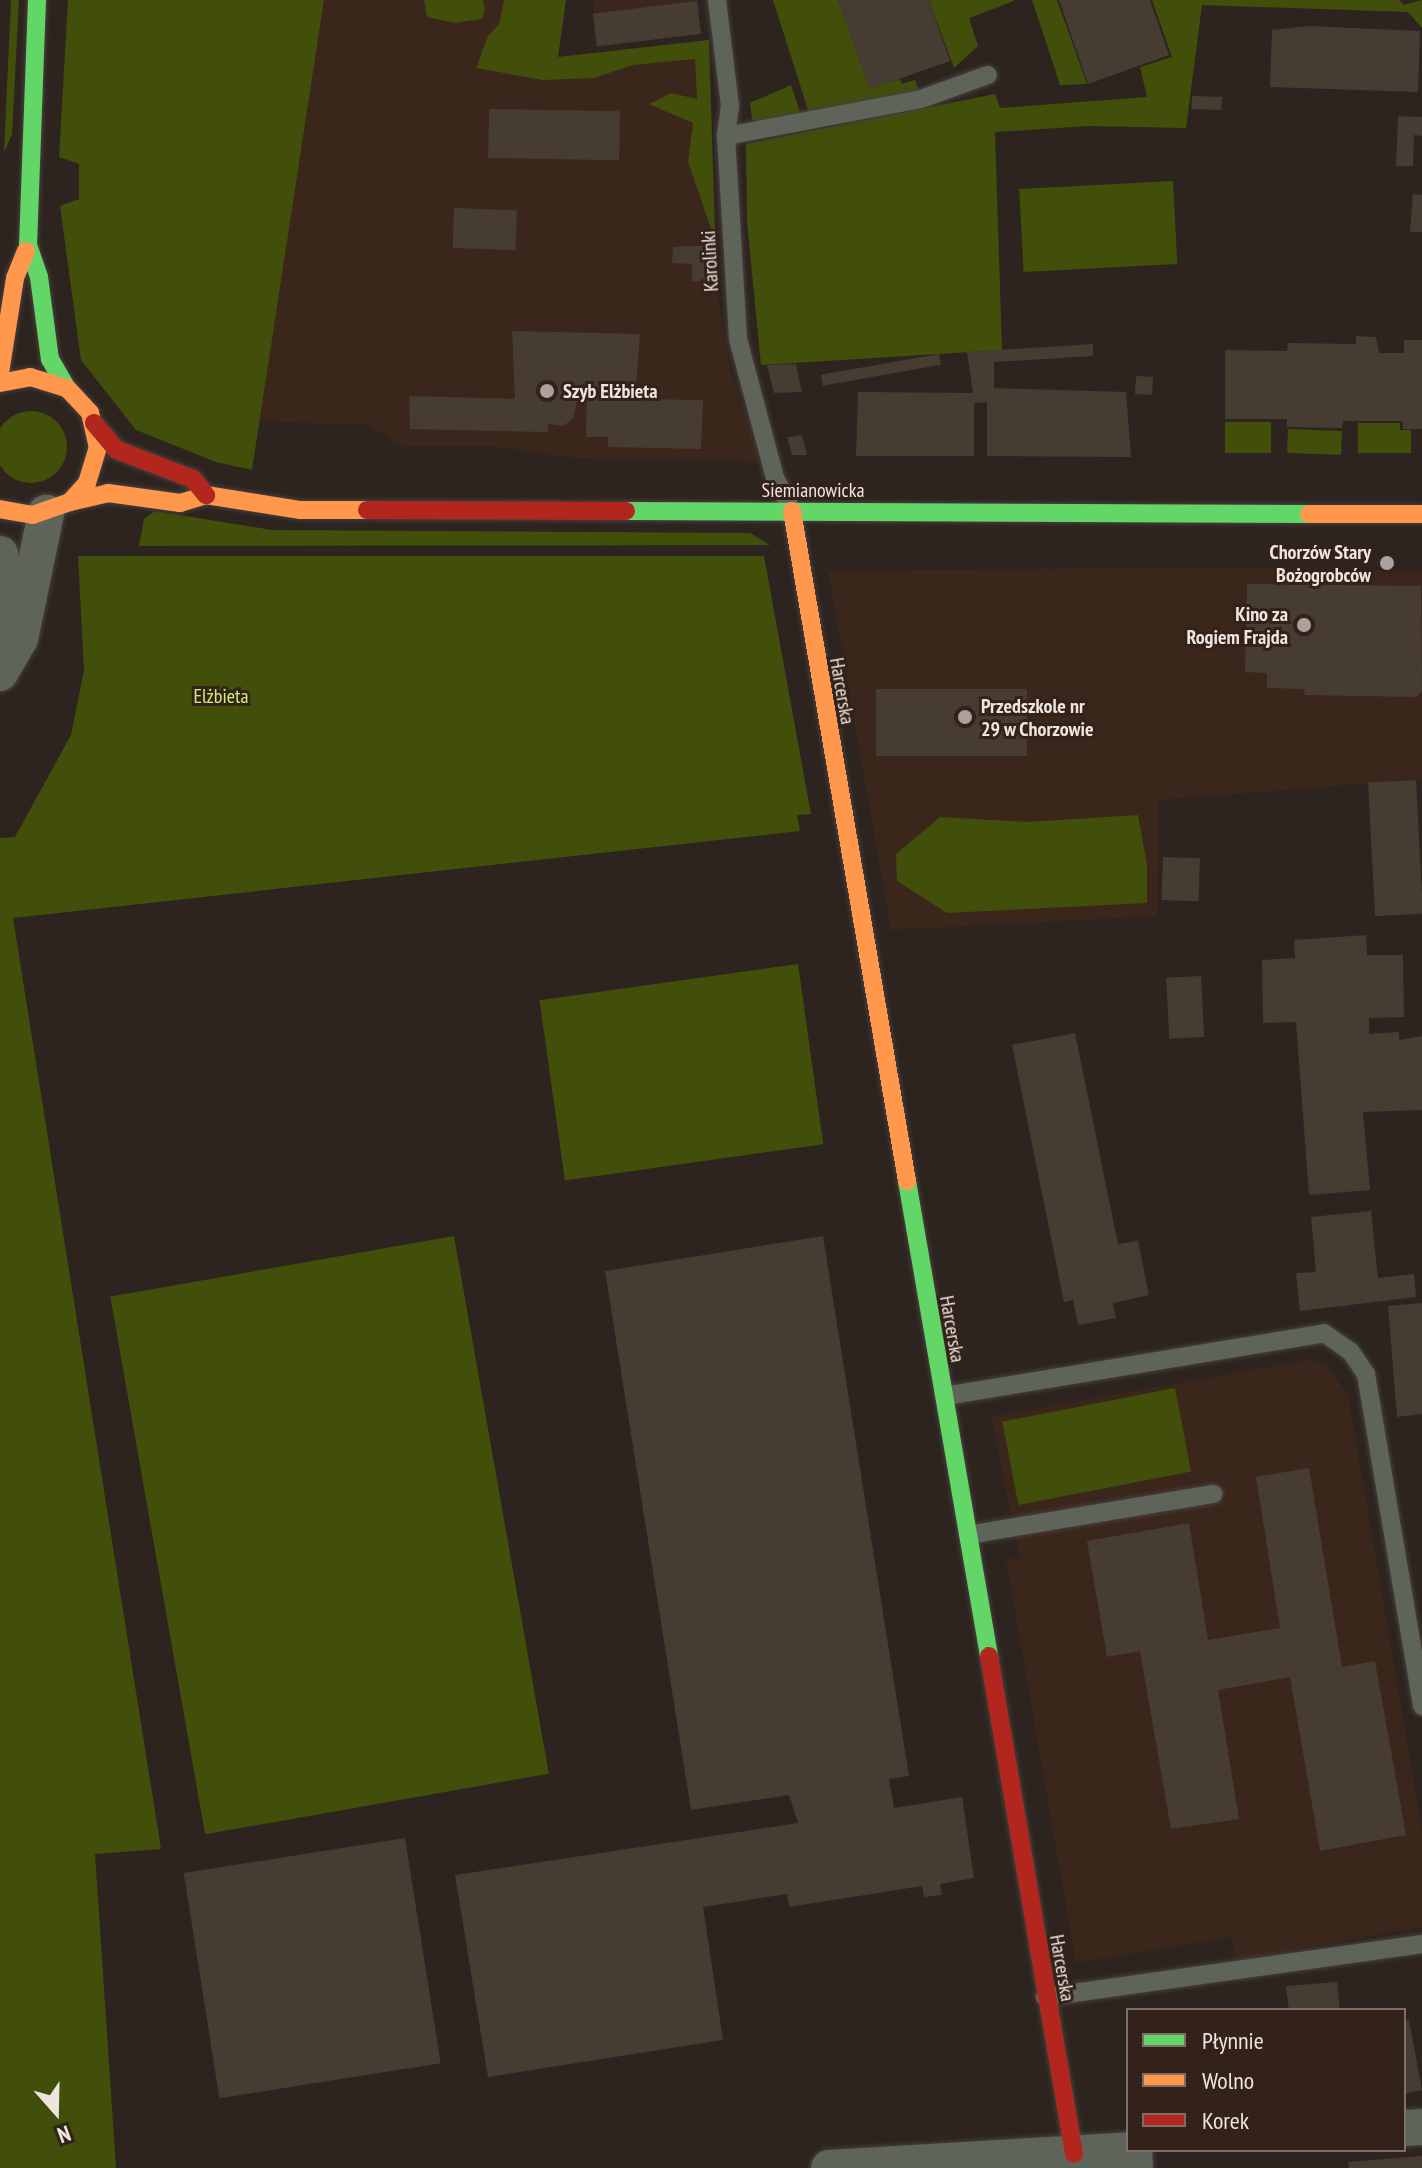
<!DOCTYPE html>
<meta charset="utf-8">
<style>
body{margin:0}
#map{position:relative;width:1422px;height:2168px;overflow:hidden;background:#2d2420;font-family:"PT Sans Narrow",sans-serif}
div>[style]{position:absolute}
.built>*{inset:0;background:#3b261c}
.green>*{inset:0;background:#414f0a;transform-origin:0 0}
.round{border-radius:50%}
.building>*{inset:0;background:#473c31;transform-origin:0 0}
.roads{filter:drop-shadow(0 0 2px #47403c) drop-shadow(0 0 2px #47403c)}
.lane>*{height:18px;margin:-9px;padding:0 9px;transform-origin:9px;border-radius:9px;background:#5e645a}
.street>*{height:36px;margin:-18px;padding:0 18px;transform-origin:18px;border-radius:18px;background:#5e645a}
.fast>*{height:18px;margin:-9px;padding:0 9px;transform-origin:9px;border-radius:9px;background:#63d668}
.slow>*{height:18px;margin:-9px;padding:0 9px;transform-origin:9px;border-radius:9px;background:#ff974d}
.jam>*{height:18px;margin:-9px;padding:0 9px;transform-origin:9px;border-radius:9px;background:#b3261e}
.dots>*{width:22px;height:22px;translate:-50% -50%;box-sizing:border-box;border:4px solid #33221a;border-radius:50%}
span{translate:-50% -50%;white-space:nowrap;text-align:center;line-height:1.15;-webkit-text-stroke:6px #33221a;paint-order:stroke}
.street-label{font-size:20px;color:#f0e4df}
.poi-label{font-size:20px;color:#f0e4df;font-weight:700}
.left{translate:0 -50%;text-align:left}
.right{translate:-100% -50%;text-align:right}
.park-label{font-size:20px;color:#cdf175}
.legend{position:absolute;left:1126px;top:2008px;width:280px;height:144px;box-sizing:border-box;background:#33221a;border:2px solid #7f7069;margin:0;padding:10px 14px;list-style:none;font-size:24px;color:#f0e4df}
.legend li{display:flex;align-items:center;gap:16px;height:40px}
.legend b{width:40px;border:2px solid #7f7069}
.north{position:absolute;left:16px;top:2072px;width:80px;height:80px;-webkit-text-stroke:6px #33221a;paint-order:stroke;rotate:160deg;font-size:22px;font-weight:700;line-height:32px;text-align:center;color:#f0e4df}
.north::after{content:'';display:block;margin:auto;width:28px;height:36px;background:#f0e4df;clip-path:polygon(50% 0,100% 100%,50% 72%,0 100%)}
</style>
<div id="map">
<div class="built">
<i style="clip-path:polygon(324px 0,566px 0,558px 57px,709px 40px,718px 300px,731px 372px,760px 462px,573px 458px,492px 446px,403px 446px,366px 425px,259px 421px)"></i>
<i style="clip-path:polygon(593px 0,697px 0,701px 34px,597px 46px)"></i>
<i style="clip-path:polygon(1260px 567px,1422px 571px,1422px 779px,1159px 800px,1157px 916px,891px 930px,828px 571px)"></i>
<i style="clip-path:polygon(1308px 1360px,1327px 1365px,1348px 1395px,1422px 1831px,1422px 1927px,1236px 1960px,1232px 1937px,1076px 1963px,1006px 1559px,1020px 1557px,991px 1417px)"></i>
</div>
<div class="green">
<i style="clip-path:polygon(11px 0,19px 0,12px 135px,4px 152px)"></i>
<i style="clip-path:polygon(68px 0,324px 0,252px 470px,216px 462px,136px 430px,81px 360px,60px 206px,79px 199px,79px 164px,59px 157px)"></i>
<i style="clip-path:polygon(424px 0,483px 0,485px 10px,482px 19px,454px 23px,427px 17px)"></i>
<i style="clip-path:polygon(504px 0,566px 0,558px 57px,709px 40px,715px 240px,688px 162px,693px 123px,649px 104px,671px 93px,697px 99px,695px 59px,633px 65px,594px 78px,543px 80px,476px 68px,488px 36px,499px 24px)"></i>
<i style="clip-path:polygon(773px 0,838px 0,870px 88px,900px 79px,902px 84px,915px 80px,919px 91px,809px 113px)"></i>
<i style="clip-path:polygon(929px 0,1013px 0,1014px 1px,969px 18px,978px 46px,954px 68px)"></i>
<i style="clip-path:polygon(1032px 0,1057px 0,1087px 84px,1060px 85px)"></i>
<i style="clip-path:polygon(1152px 0,1399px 0,1404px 5px,1422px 0,1422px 28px,1408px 12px,1202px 5px,1186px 128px,1088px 126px,995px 132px,1002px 350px,761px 365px,747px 221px,746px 144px,995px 94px,1000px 108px,1147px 97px,1140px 67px,1172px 57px)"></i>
<i style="clip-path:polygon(791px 85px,801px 115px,758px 123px,752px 119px,750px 103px)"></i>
<i style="left:1173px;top:181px;width:83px;height:154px;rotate:87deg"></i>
<i class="round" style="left:-5px;top:411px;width:72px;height:72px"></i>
<i style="left:1225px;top:422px;width:46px;height:31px"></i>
<i style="clip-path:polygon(1358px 423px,1400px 423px,1400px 430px,1411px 430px,1411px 453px,1358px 453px)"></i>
<i style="left:1288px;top:429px;width:54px;height:24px;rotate:2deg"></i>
<i style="clip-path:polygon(155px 511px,272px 530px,750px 533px,770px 545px,139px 546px,144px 519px)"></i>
<i style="clip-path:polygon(78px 556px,764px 556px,811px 814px,797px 815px,800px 831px,13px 918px,161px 1849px,95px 1854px,116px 2168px,0 2168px,0 838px,15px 837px,71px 735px,84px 670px)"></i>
<i style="clip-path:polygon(1138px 815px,1147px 865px,1147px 903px,947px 913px,897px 881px,896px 854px,940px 817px,1027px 822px)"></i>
<i style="left:798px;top:964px;width:182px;height:261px;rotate:82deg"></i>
<i style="left:454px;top:1236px;width:546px;height:349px;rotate:80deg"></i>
<i style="left:1175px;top:1388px;width:85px;height:176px;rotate:79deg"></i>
</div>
<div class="building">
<i style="clip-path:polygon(838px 0,929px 0,950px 61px,870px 89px)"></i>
<i style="clip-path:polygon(1059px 0,1150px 0,1169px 55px,1088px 84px)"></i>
<i style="left:697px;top:1px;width:33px;height:105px;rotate:83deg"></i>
<i style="clip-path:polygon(1308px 26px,1420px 31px,1418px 92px,1270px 87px,1272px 30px)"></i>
<i style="left:1192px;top:96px;width:30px;height:13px;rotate:2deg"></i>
<i style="left:489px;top:109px;width:131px;height:49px;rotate:1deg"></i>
<i style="clip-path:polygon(1398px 116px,1422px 117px,1422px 136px,1414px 135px,1413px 166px,1396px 166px)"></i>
<i style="clip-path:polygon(1413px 194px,1422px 195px,1422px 232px,1410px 232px)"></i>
<i style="left:454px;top:208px;width:63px;height:40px;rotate:2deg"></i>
<i style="clip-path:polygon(688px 246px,715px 246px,714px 282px,692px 281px,692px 264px,672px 263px,673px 247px)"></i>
<i style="clip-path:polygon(512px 331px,640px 334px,635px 399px,703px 400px,701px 449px,608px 447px,608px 437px,586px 437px,587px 385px,581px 384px,573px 419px,563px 426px,548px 424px,548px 432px,410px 429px,409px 396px,515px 399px)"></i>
<i style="clip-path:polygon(1356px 336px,1376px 337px,1379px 353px,1404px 353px,1404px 340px,1422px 340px,1422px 429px,1403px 429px,1403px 421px,1343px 421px,1342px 428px,1287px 427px,1287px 419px,1225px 419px,1225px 350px,1287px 351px,1288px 343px,1356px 344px)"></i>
<i style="clip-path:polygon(1093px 344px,1093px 356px,994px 362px,994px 388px,1126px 392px,1131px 457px,987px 456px,987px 402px,974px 403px,974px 456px,856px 456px,858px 392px,973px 393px,967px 352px)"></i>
<i style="left:939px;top:354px;width:11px;height:120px;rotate:80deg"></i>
<i style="clip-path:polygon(796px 364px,802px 392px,774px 393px,767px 365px)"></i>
<i style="left:1136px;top:376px;width:17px;height:18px;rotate:3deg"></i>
<i style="clip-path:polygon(802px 435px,807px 455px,792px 455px,787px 437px)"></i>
<i style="clip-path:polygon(1247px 584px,1421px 586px,1422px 690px,1417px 697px,1304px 695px,1305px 689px,1267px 688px,1267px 673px,1245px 672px)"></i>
<i style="left:1027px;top:689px;width:67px;height:151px;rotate:90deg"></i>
<i style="left:1416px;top:780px;width:134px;height:48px;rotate:87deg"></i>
<i style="left:1163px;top:857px;width:37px;height:43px;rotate:2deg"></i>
<i style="clip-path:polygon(1366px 935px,1367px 955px,1403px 955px,1404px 1017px,1369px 1018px,1369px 1034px,1399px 1032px,1399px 1040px,1422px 1036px,1422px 1110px,1363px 1112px,1370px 1190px,1309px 1195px,1296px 1022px,1263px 1023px,1262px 960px,1295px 958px,1294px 940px)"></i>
<i style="left:1201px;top:976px;width:61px;height:35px;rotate:87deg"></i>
<i style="clip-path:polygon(1075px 1033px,1118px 1244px,1138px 1241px,1149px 1295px,1113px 1303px,1116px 1318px,1078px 1325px,1073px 1300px,1064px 1302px,1012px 1045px)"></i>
<i style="clip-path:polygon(1371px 1211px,1378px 1278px,1414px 1274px,1416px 1297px,1300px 1311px,1296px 1273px,1316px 1272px,1311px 1217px)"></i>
<i style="clip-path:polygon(823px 1236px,909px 1776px,889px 1779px,894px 1808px,962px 1797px,974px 1878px,940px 1884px,942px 1895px,924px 1897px,922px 1886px,789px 1907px,787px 1894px,703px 1907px,723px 2040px,488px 2077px,455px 1875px,798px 1823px,789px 1795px,691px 1810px,605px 1271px)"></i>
<i style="clip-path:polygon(1422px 1303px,1422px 1414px,1397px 1417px,1388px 1306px)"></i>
<i style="clip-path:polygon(1309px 1468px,1342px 1667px,1375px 1661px,1406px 1835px,1320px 1851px,1290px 1677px,1218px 1690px,1239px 1819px,1171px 1829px,1140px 1651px,1107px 1657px,1087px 1541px,1189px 1523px,1208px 1640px,1280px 1628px,1256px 1477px)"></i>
<i style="left:405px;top:1838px;width:228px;height:224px;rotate:81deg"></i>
<i style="clip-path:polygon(1337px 1982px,1340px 2010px,1289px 2010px,1286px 1986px)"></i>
<i style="clip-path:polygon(1409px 2020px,1422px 2090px,1404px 2094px,1404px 2021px)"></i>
<i style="clip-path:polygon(1422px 2156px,1422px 2168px,1349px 2168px,1348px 2162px)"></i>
</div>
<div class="roads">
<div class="lane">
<i style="left:717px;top:0;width:107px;rotate:83deg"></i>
<i style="left:730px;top:106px;width:30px;rotate:98deg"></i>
<i style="left:726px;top:136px;width:203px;rotate:86.6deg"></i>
<i style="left:738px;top:339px;width:144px;rotate:75.1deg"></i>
<i style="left:775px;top:478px;width:36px;rotate:62deg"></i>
<i style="left:726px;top:136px;width:198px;rotate:-10.7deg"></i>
<i style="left:921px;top:99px;width:71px;rotate:-19.7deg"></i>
<i style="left:945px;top:1396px;width:384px;rotate:-9.4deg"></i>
<i style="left:1324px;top:1333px;width:33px;rotate:35deg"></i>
<i style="left:1351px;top:1352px;width:27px;rotate:56deg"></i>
<i style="left:1366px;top:1374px;width:337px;rotate:80.4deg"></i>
<i style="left:968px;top:1535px;width:249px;rotate:-9.5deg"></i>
<i style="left:1045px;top:1997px;width:381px;rotate:-8deg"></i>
</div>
<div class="street">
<i style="left:0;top:554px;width:50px;rotate:82deg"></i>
<i style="left:7px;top:604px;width:37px;rotate:70deg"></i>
<i style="left:0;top:673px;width:39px;rotate:-60deg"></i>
<i style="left:20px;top:639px;width:129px;rotate:-78.3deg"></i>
<i style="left:1404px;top:2128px;width:18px;rotate:-3deg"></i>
<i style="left:829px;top:2168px;width:306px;rotate:-3.4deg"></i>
<i style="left:1134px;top:2150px;width:18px;rotate:87deg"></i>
</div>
<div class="fast">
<i style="left:37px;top:0;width:245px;rotate:92.1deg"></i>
<i style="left:28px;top:245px;width:34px;rotate:71deg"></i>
<i style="left:39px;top:277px;width:83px;rotate:82.4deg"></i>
<i style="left:50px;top:359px;width:34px;rotate:60deg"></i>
<i style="left:626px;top:511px;width:683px;rotate:0.25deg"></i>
<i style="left:907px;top:1181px;width:482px;rotate:80.2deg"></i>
</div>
<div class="slow">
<i style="left:0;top:373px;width:96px;rotate:-81deg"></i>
<i style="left:15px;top:278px;width:29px;rotate:-68deg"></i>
<i style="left:0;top:383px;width:31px;rotate:-11deg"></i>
<i style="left:30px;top:377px;width:39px;rotate:17deg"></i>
<i style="left:67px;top:388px;width:34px;rotate:47deg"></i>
<i style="left:90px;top:413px;width:35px;rotate:77deg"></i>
<i style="left:98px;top:447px;width:38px;rotate:107deg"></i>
<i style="left:87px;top:483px;width:25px;rotate:132deg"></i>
<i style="left:70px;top:502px;width:39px;rotate:161deg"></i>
<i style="left:33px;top:515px;width:34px;rotate:-170deg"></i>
<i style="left:70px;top:502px;width:39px;rotate:-13deg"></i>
<i style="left:108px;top:493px;width:73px;rotate:7.9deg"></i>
<i style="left:180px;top:503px;width:27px;rotate:-17deg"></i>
<i style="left:206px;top:495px;width:96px;rotate:9deg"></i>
<i style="left:301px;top:510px;width:66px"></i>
<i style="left:792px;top:511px;width:680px;rotate:80.26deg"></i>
<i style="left:1309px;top:514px;width:113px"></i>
</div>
<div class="jam">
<i style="left:94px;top:423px;width:35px;rotate:50deg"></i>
<i style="left:117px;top:450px;width:81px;rotate:20.9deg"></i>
<i style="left:193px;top:479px;width:21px;rotate:51deg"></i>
<i style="left:367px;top:510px;width:259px;rotate:0.2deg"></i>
<i style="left:989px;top:1656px;width:505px;rotate:80.31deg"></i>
</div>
</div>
<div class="dots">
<i style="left:547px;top:391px;background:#aca19c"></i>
<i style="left:1387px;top:563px;background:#aca19c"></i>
<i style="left:1304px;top:625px;background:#aca19c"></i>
<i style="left:965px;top:717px;background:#aca19c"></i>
</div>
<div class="street-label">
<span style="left:710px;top:261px;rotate:-93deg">Karolinki</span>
<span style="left:813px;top:490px">Siemianowicka</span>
<span style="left:842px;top:691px;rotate:80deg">Harcerska</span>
<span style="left:952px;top:1329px;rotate:80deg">Harcerska</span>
<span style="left:1062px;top:1968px;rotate:80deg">Harcerska</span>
</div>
<div class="poi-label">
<span class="left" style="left:563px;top:391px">Szyb Elżbieta</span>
<span class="right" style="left:1371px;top:564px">Chorzów Stary<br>Bożogrobców</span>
<span class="right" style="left:1288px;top:626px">Kino za<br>Rogiem Frajda</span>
<span class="left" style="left:981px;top:718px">Przedszkole nr<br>29 w Chorzowie</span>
</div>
<div class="park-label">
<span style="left:221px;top:696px">Elżbieta</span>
</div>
<ul class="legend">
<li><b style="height:10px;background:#63d668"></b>Płynnie</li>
<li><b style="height:10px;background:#ff974d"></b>Wolno</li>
<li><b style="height:10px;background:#b3261e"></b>Korek</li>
</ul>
<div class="north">N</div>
</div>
